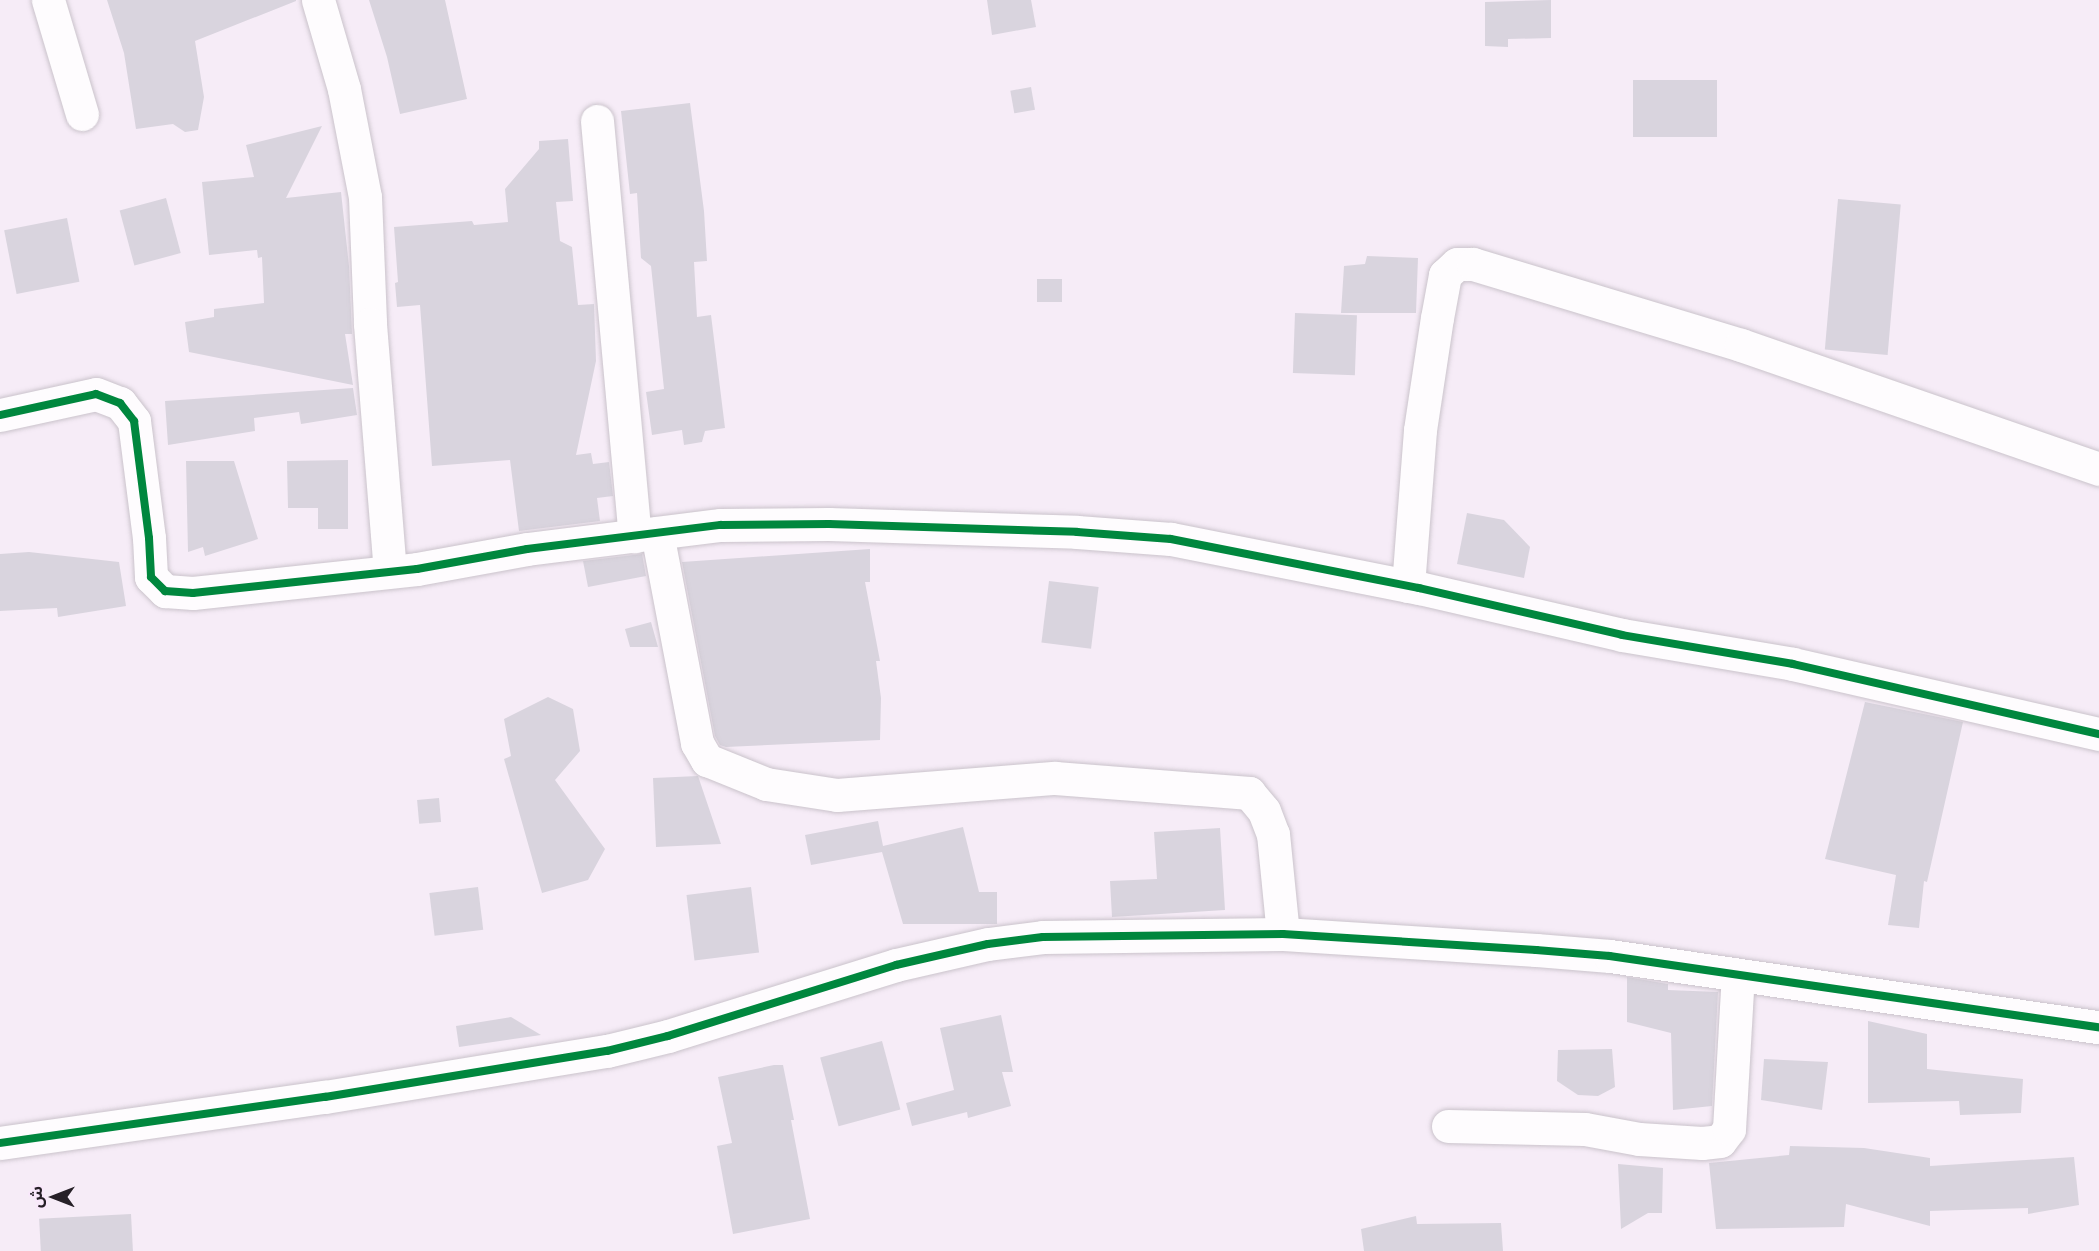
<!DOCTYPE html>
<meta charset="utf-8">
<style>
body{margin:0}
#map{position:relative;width:2099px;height:1251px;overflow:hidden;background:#f6ecf7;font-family:"Noto Sans","Noto Sans Arabic",sans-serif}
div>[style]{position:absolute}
.building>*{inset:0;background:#d9d4de;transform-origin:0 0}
.roads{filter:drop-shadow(0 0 2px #cac3cb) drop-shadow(0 0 2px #cac3cb)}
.minor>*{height:33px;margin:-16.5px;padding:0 16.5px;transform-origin:16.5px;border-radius:16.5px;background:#fefcfe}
.cycleway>*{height:8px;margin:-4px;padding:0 4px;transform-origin:4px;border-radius:4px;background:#00873e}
span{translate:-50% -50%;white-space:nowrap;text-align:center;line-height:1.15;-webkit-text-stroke:6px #f9e8fb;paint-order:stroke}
.north{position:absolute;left:24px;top:1167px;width:60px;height:60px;-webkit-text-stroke:4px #f9e8fb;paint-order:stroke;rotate:270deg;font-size:16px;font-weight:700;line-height:24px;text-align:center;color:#262027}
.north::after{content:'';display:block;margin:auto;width:21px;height:27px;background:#262027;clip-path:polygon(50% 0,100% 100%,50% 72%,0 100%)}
</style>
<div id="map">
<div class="building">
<i style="clip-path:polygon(107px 0,296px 0,296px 1px,195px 41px,204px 97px,198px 130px,185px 132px,173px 124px,136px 129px,124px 53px)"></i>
<i style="clip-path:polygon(369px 0,445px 0,467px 99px,400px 114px,387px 57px)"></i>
<i style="clip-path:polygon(987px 0,1031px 0,1036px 27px,992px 35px)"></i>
<i style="clip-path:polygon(1551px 0,1551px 38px,1508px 39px,1508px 47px,1485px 46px,1485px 2px)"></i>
<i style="left:1633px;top:80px;width:84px;height:57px"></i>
<i style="left:1031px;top:87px;width:23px;height:21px;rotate:80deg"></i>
<i style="clip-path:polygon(690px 103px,704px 211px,707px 261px,694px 262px,697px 317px,711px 315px,725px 428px,705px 431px,702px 442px,684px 445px,682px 430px,652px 435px,646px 392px,664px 389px,651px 266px,641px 258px,637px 193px,630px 194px,621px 111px)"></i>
<i style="clip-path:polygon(322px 126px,286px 198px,341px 192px,349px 266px,352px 334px,345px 334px,353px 385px,189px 352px,185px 322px,214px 317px,214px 309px,264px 303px,262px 257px,258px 258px,257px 250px,209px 255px,202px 182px,254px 177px,246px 145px)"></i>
<i style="clip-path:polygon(568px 139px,573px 201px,556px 202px,560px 241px,572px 247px,578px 305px,594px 304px,596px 361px,576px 455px,591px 453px,593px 464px,609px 462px,613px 496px,597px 498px,600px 521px,519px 531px,510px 460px,432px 466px,420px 305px,397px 307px,395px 283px,398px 282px,394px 227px,472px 221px,474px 225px,508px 222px,505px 189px,539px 149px,539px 141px)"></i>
<i style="left:166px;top:198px;width:57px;height:48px;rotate:75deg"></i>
<i style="left:1838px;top:199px;width:63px;height:151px;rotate:5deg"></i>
<i style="left:67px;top:218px;width:65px;height:64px;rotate:79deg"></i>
<i style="clip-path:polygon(1367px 256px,1418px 258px,1416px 313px,1341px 313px,1344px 266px,1365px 264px)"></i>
<i style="left:1037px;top:279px;width:25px;height:23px"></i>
<i style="left:1295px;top:313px;width:62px;height:60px;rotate:2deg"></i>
<i style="clip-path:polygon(353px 388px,357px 415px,301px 424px,299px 412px,254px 418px,255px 431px,168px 445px,165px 401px)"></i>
<i style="clip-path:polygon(348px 460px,348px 529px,318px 529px,318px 508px,288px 508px,287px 461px)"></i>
<i style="clip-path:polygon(186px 461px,234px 461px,258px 539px,205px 556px,203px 547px,188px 552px)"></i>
<i style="clip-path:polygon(1467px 513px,1504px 520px,1530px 547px,1524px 578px,1457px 564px)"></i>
<i style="clip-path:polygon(870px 549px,870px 582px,865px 582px,880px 661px,876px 661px,881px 698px,880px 740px,726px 747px,720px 745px,715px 736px,682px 562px)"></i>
<i style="clip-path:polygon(29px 552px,119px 562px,126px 606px,58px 617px,57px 608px,0 611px,0 554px)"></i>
<i style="clip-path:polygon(642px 554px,646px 576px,588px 587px,583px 561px)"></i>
<i style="left:1049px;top:581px;width:50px;height:62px;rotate:7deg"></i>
<i style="clip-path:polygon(651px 622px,658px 647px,630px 647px,625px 629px)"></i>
<i style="clip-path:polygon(548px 697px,573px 709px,580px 751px,555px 780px,605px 849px,588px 880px,542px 893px,504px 759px,511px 756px,504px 719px)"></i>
<i style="clip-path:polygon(1865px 702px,1963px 722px,1927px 882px,1924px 881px,1919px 928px,1888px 925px,1896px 875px,1825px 859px)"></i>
<i style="clip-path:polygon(698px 776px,721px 844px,656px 847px,653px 778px)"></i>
<i style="left:439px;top:798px;width:24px;height:22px;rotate:85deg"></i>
<i style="clip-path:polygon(878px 821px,883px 846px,963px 827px,979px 892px,997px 892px,997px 924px,903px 924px,882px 852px,811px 865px,805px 835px)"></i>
<i style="clip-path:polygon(1220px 828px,1225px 910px,1112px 917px,1110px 881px,1157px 879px,1154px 832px)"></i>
<i style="left:478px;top:887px;width:43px;height:49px;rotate:83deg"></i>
<i style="left:751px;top:887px;width:66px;height:65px;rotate:83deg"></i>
<i style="clip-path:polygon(1627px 977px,1668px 984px,1668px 990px,1718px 992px,1712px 1106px,1673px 1110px,1671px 1033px,1627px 1022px)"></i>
<i style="clip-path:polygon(1001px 1015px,1013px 1072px,1002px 1072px,1011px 1106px,968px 1118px,967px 1112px,912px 1126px,906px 1103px,954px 1090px,940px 1028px)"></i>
<i style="clip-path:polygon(511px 1017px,541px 1035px,459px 1047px,456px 1026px)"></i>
<i style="clip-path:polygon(1868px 1021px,1927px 1034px,1927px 1069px,2023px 1079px,2021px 1113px,1960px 1115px,1959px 1101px,1868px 1103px)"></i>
<i style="left:882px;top:1041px;width:71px;height:64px;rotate:75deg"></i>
<i style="clip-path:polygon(1612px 1049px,1615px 1087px,1598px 1096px,1578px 1095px,1557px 1081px,1558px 1050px)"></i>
<i style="clip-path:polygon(1764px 1059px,1828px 1062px,1822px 1110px,1761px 1100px)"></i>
<i style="clip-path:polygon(774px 1065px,783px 1065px,794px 1120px,791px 1120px,810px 1219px,733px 1234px,717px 1146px,732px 1143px,718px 1077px)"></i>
<i style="clip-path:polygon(1790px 1146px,1864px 1148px,1930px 1158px,1930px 1166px,2074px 1157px,2079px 1205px,2028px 1214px,2028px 1208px,1930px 1211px,1930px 1226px,1846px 1204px,1844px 1227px,1716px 1229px,1709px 1163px,1789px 1155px)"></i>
<i style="clip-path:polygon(1618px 1164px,1663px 1168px,1662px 1213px,1648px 1213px,1621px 1229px)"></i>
<i style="left:131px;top:1214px;width:37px;height:92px;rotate:87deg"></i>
<i style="clip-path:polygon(1416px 1216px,1417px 1224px,1501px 1223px,1503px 1251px,1364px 1251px,1361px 1229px)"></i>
</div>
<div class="roads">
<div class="minor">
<i style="left:48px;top:0;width:119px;rotate:73.4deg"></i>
<i style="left:318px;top:0;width:93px;rotate:73.7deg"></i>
<i style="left:344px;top:89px;width:110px;rotate:79deg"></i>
<i style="left:365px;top:197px;width:127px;rotate:87.7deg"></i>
<i style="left:370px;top:324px;width:248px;rotate:85.4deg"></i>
<i style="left:597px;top:121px;width:417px;rotate:84.8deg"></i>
<i style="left:0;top:415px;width:98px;rotate:-12.3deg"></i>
<i style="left:96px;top:394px;width:26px;rotate:21deg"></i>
<i style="left:120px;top:403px;width:23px;rotate:52deg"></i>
<i style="left:134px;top:421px;width:118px;rotate:82.7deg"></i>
<i style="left:149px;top:538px;width:39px;rotate:87deg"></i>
<i style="left:151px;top:577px;width:20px;rotate:45deg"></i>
<i style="left:165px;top:591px;width:28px;rotate:4deg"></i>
<i style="left:193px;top:593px;width:225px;rotate:-6.1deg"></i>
<i style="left:417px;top:569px;width:112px;rotate:-10.3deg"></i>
<i style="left:527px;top:549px;width:195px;rotate:-7.1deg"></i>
<i style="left:721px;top:525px;width:108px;rotate:-0.5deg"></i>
<i style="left:829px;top:524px;width:248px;rotate:1.8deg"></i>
<i style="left:1077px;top:532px;width:94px;rotate:4.3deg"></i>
<i style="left:1171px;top:539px;width:253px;rotate:11.2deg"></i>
<i style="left:1419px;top:588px;width:208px;rotate:13deg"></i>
<i style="left:1622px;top:635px;width:173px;rotate:9.6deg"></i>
<i style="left:1793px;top:664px;width:314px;rotate:12.9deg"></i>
<i style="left:657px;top:533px;width:214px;rotate:79.2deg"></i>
<i style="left:697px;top:743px;width:20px;rotate:60deg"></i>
<i style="left:707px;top:760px;width:64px;rotate:22.1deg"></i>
<i style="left:766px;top:784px;width:72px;rotate:8.8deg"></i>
<i style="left:837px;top:795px;width:219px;rotate:-4.5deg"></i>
<i style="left:1055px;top:778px;width:195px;rotate:4.4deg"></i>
<i style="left:1249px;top:793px;width:23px;rotate:50deg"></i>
<i style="left:1264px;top:811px;width:25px;rotate:69deg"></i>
<i style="left:1273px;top:834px;width:100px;rotate:84.3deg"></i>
<i style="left:1408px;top:586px;width:156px;rotate:-85.6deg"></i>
<i style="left:1420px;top:430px;width:113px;rotate:-81.4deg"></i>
<i style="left:1437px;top:318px;width:44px;rotate:-79.5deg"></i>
<i style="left:1445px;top:275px;width:16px;rotate:-43deg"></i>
<i style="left:1457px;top:264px;width:16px"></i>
<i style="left:1473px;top:264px;width:280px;rotate:16.8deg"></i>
<i style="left:1741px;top:345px;width:379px;rotate:19.1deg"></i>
<i style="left:1448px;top:1126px;width:137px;rotate:1.3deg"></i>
<i style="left:1585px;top:1129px;width:55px;rotate:10.5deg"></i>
<i style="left:1639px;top:1139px;width:63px;rotate:3.6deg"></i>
<i style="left:1702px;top:1143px;width:18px;rotate:-6deg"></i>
<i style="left:1720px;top:1141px;width:15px;rotate:-53deg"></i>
<i style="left:1729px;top:1129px;width:154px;rotate:-86.7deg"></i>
<i style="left:0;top:1143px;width:328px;rotate:-8.1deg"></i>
<i style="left:325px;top:1097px;width:286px;rotate:-9.3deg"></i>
<i style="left:607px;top:1051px;width:63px;rotate:-13.8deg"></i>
<i style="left:668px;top:1036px;width:239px;rotate:-17.3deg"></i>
<i style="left:896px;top:965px;width:94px;rotate:-12.9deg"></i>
<i style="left:988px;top:944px;width:55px;rotate:-7.3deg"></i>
<i style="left:1043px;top:937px;width:240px;rotate:-0.7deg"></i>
<i style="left:1283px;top:934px;width:254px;rotate:3.6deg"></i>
<i style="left:1536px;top:950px;width:74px;rotate:4.6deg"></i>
<i style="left:1610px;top:956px;width:494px;rotate:8.3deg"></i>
</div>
</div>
<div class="cycleway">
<i style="left:0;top:415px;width:98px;rotate:-12.3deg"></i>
<i style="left:96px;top:394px;width:26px;rotate:21deg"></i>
<i style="left:120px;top:403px;width:23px;rotate:52deg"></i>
<i style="left:134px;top:421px;width:118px;rotate:82.7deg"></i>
<i style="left:149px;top:538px;width:39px;rotate:87deg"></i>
<i style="left:151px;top:577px;width:20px;rotate:45deg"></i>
<i style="left:165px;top:591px;width:28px;rotate:4deg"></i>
<i style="left:193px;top:593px;width:225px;rotate:-6.1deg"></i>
<i style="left:417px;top:569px;width:112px;rotate:-10.3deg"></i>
<i style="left:527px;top:549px;width:195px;rotate:-7.1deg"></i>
<i style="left:721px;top:525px;width:108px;rotate:-0.5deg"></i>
<i style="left:829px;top:524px;width:248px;rotate:1.8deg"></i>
<i style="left:1077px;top:532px;width:94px;rotate:4.3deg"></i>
<i style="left:1171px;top:539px;width:253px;rotate:11.2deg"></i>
<i style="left:1419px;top:588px;width:208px;rotate:13deg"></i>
<i style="left:1622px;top:635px;width:173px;rotate:9.6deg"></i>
<i style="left:1793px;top:664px;width:314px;rotate:12.9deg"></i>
<i style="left:0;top:1143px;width:328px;rotate:-8.1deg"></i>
<i style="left:325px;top:1097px;width:286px;rotate:-9.3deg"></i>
<i style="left:607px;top:1051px;width:63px;rotate:-13.8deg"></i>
<i style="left:668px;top:1036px;width:239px;rotate:-17.3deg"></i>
<i style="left:896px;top:965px;width:94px;rotate:-12.9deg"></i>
<i style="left:988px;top:944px;width:55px;rotate:-7.3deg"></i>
<i style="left:1043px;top:937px;width:240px;rotate:-0.7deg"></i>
<i style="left:1283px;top:934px;width:254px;rotate:3.6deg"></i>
<i style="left:1536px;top:950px;width:74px;rotate:4.6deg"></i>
<i style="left:1610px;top:956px;width:494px;rotate:8.3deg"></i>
</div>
<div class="north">ش</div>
</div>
